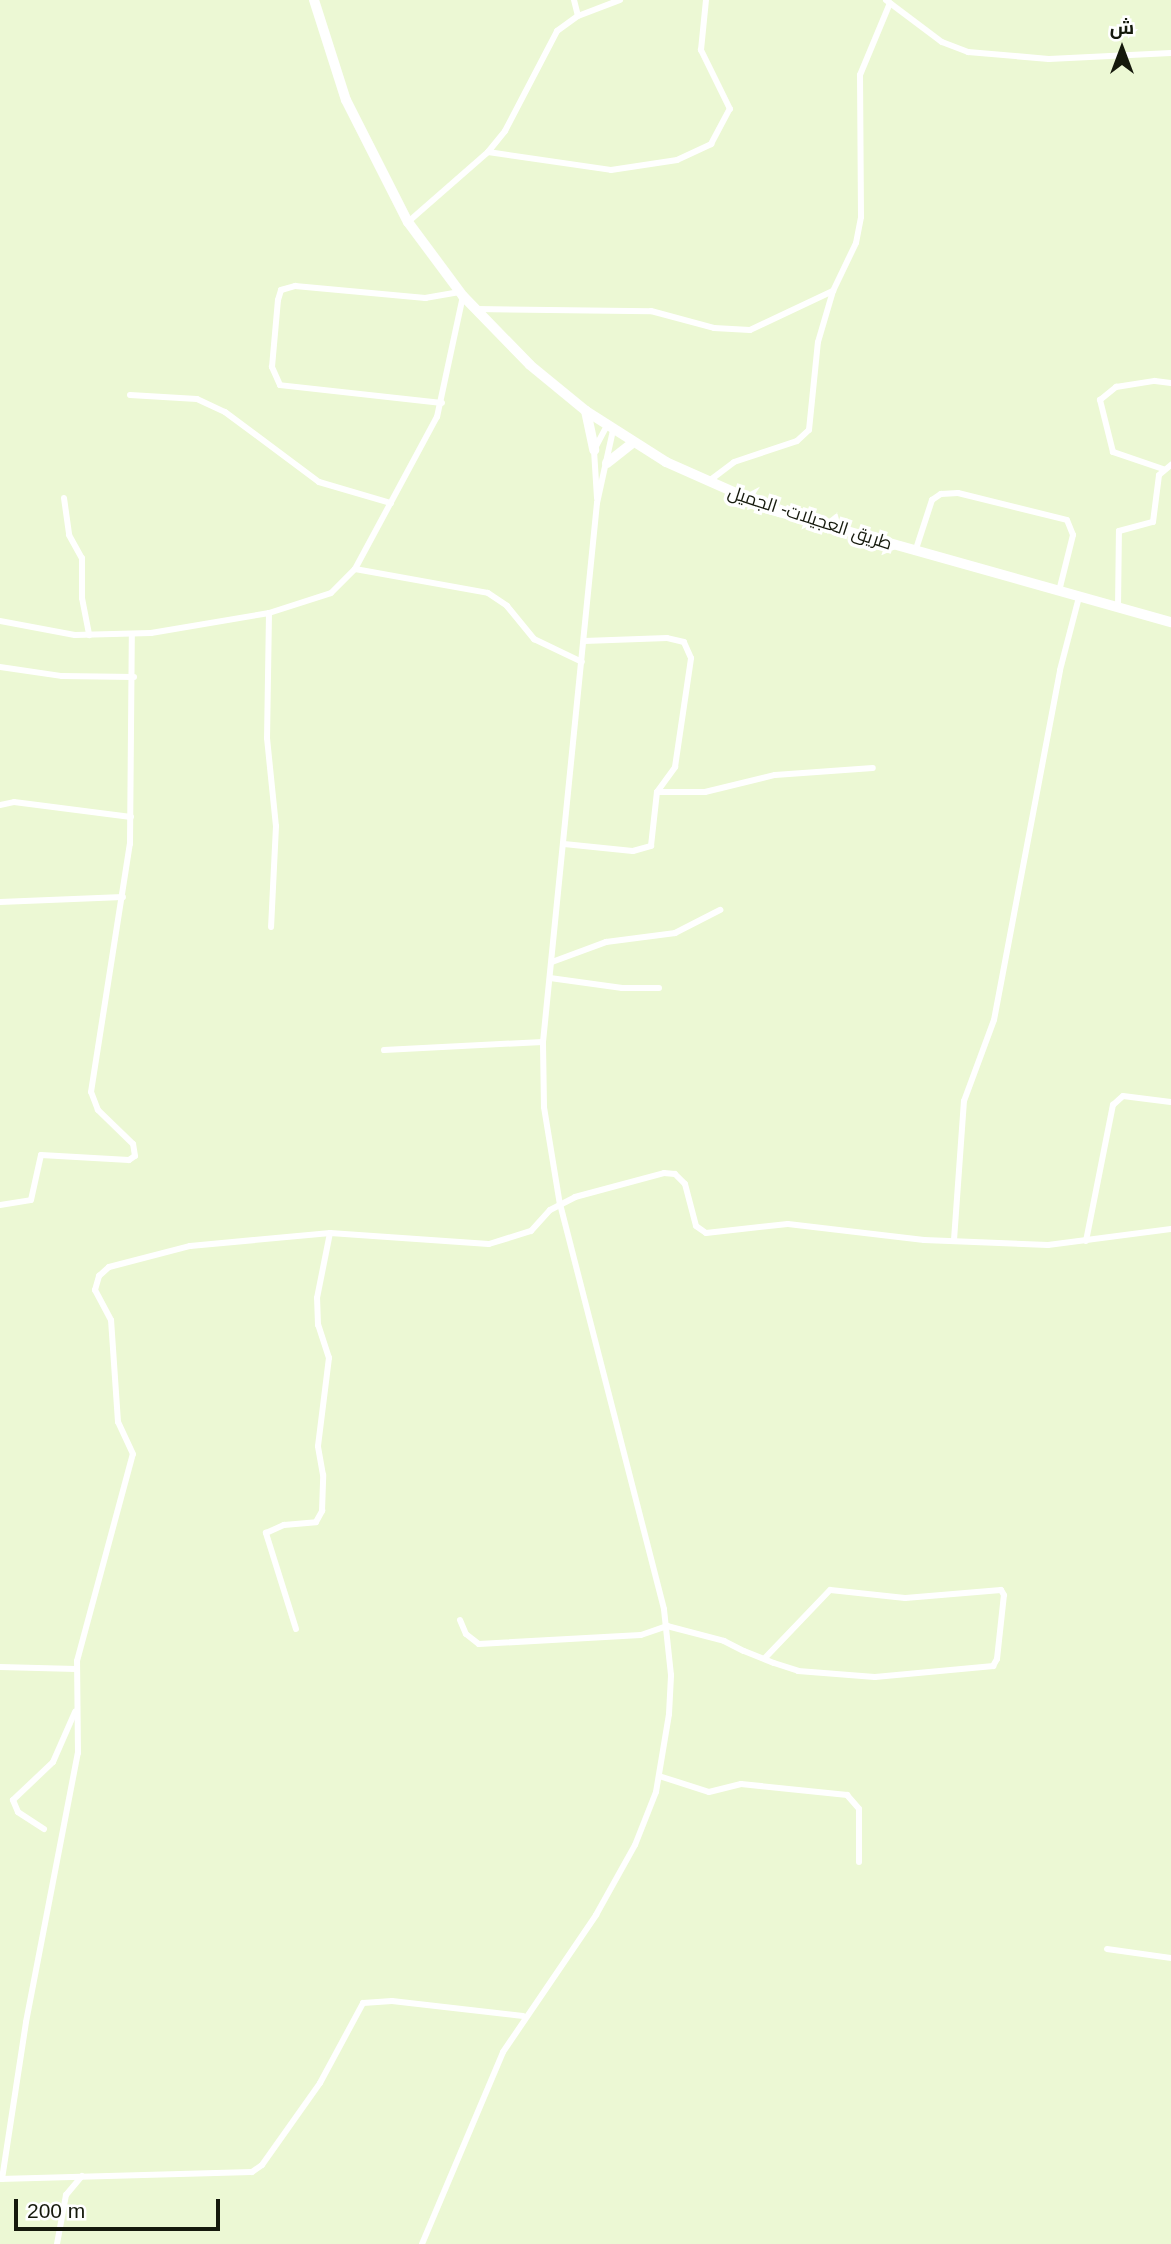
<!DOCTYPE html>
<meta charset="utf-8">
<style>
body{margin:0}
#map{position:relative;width:1171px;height:2244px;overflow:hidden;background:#ecf8d4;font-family:Helvetica,Cairo,sans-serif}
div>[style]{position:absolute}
.street>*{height:6px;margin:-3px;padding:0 3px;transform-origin:3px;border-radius:3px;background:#fff}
.primary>*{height:10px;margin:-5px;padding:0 5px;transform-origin:5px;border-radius:5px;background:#fff}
span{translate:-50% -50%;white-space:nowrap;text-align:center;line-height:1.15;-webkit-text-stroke:7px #fff;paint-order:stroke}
.street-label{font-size:18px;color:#15190c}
.north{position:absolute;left:1087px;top:14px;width:70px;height:70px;-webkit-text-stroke:5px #fff;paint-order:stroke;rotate:0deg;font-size:19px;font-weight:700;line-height:28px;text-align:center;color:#15190c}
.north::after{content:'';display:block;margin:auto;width:24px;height:32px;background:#15190c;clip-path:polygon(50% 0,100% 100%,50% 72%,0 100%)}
.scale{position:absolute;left:14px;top:2199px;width:206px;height:32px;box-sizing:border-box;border:4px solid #15190c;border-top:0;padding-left:9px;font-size:21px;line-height:24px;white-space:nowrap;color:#15190c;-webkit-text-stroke:5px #fff;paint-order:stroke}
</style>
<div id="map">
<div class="street">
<i style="left:574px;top:0;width:16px;rotate:76deg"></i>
<i style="left:886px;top:0;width:70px;rotate:36.9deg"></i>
<i style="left:942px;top:42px;width:28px;rotate:21deg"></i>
<i style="left:968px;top:52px;width:81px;rotate:4.9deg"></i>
<i style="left:1049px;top:59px;width:122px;rotate:-2.8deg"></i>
<i style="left:488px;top:152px;width:124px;rotate:8.3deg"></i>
<i style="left:611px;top:170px;width:67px;rotate:-8.6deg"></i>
<i style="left:677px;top:160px;width:38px;rotate:-25deg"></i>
<i style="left:711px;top:144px;width:40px;rotate:-62deg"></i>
<i style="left:730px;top:109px;width:66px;rotate:-116.2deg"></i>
<i style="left:701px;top:50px;width:50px;rotate:-84.3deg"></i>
<i style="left:408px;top:222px;width:106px;rotate:-41.2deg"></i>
<i style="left:488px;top:152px;width:27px;rotate:-51deg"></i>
<i style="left:505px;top:131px;width:113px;rotate:-62.5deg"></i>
<i style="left:557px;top:31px;width:26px;rotate:-36deg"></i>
<i style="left:578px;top:16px;width:45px;rotate:-20.9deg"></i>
<i style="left:476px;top:309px;width:175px;rotate:0.7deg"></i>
<i style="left:651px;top:311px;width:65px;rotate:15.1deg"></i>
<i style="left:714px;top:328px;width:36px;rotate:3deg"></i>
<i style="left:750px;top:330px;width:92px;rotate:-25.2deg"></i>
<i style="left:130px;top:395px;width:67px;rotate:3.4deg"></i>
<i style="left:197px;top:399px;width:31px;rotate:25deg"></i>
<i style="left:225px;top:412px;width:117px;rotate:36.7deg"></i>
<i style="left:319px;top:482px;width:75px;rotate:16.3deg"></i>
<i style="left:442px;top:403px;width:163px;rotate:-173.7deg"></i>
<i style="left:280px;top:385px;width:20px;rotate:-114deg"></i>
<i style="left:272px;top:367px;width:67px;rotate:-84.9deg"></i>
<i style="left:278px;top:300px;width:10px;rotate:-73deg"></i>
<i style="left:281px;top:290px;width:15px;rotate:-16deg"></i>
<i style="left:295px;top:286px;width:131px;rotate:5.3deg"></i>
<i style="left:425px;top:298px;width:35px;rotate:-10deg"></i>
<i style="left:1163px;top:469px;width:53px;rotate:-161.2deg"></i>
<i style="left:1113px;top:452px;width:54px;rotate:-104deg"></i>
<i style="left:1100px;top:400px;width:21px;rotate:-39deg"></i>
<i style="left:1116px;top:387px;width:39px;rotate:-9deg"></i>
<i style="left:1155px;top:381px;width:16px;rotate:7deg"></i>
<i style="left:709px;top:481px;width:31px;rotate:-37deg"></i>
<i style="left:734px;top:462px;width:66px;rotate:-18.4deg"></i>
<i style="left:797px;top:441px;width:16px;rotate:-43deg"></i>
<i style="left:809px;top:430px;width:88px;rotate:-84.2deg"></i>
<i style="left:818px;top:342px;width:53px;rotate:-73.6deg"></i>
<i style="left:833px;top:291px;width:53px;rotate:-64.4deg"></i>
<i style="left:856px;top:243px;width:26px;rotate:-79deg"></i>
<i style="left:861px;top:217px;width:142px;rotate:-90.4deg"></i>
<i style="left:860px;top:75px;width:78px;rotate:-67.4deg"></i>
<i style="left:64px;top:498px;width:37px;rotate:82deg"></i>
<i style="left:69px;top:535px;width:26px;rotate:61deg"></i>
<i style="left:82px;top:558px;width:40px;rotate:90deg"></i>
<i style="left:82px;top:598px;width:38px;rotate:79deg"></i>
<i style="left:597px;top:498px;width:48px;rotate:-93.6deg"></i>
<i style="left:594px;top:450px;width:27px;rotate:-62deg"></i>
<i style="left:915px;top:552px;width:55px;rotate:-71.9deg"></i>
<i style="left:932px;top:500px;width:11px;rotate:-34deg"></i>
<i style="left:941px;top:494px;width:17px;rotate:-3deg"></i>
<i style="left:958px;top:493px;width:112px;rotate:13.9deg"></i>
<i style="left:1067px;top:520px;width:16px;rotate:68deg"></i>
<i style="left:1073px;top:535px;width:58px;rotate:104deg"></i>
<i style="left:355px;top:569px;width:135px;rotate:10.2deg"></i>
<i style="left:488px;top:593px;width:23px;rotate:34deg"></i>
<i style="left:507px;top:606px;width:43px;rotate:50.7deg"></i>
<i style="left:534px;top:639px;width:53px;rotate:25.6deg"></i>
<i style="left:1118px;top:608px;width:77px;rotate:-89.3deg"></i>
<i style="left:1119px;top:531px;width:35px;rotate:-15deg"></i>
<i style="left:1153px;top:522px;width:47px;rotate:-82.7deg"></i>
<i style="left:1159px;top:475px;width:16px;rotate:-40deg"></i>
<i style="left:269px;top:613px;width:125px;rotate:90.9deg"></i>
<i style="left:267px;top:738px;width:88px;rotate:84.2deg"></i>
<i style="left:276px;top:826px;width:101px;rotate:92.8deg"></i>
<i style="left:0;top:621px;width:76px;rotate:10.6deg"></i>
<i style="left:75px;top:635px;width:76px;rotate:-1.5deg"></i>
<i style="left:151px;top:633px;width:120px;rotate:-9.6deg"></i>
<i style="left:269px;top:613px;width:65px;rotate:-17.9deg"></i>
<i style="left:331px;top:593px;width:34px;rotate:-45deg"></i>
<i style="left:355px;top:569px;width:173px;rotate:-61.7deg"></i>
<i style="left:437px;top:417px;width:124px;rotate:-77.9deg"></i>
<i style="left:0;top:667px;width:63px;rotate:8.3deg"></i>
<i style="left:62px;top:676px;width:72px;rotate:0.8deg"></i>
<i style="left:657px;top:792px;width:48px"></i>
<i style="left:705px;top:792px;width:72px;rotate:-13.7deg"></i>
<i style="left:775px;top:775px;width:98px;rotate:-4.1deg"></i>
<i style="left:0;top:805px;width:14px;rotate:-12deg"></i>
<i style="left:14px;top:802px;width:118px;rotate:7.3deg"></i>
<i style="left:564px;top:844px;width:69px;rotate:5.8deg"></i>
<i style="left:633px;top:851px;width:19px;rotate:-16deg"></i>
<i style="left:651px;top:846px;width:54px;rotate:-83.7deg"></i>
<i style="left:657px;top:792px;width:31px;rotate:-54deg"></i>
<i style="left:675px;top:767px;width:110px;rotate:-81.6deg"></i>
<i style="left:691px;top:658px;width:17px;rotate:-114deg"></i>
<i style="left:684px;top:642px;width:17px;rotate:-167deg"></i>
<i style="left:667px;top:638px;width:83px;rotate:177.9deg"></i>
<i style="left:0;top:902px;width:123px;rotate:-2.3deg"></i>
<i style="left:552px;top:962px;width:58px;rotate:-20.3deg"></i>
<i style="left:606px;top:942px;width:70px;rotate:-7.4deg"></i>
<i style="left:675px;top:933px;width:51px;rotate:-27.1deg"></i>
<i style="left:550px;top:978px;width:73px;rotate:7.9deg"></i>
<i style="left:622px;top:988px;width:37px"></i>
<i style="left:384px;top:1050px;width:159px;rotate:-2.9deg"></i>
<i style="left:0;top:1205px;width:31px;rotate:-9deg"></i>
<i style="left:31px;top:1200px;width:46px;rotate:-77.5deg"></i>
<i style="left:41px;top:1155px;width:88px;rotate:3.3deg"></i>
<i style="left:129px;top:1160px;width:7px;rotate:-34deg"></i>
<i style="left:135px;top:1156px;width:12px;rotate:-99deg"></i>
<i style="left:133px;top:1144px;width:49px;rotate:-135.8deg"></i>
<i style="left:98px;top:1110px;width:19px;rotate:-111deg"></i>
<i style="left:91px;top:1092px;width:251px;rotate:-81.1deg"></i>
<i style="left:130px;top:844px;width:210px;rotate:-89.5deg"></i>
<i style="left:954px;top:1240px;width:139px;rotate:-85.9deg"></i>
<i style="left:964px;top:1101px;width:86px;rotate:-69.7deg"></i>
<i style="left:994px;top:1020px;width:356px;rotate:-79.3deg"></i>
<i style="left:1060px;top:670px;width:75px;rotate:-75.4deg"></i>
<i style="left:1086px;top:1241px;width:139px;rotate:-78.8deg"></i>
<i style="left:1113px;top:1105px;width:13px;rotate:-42deg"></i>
<i style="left:1123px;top:1096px;width:48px;rotate:7.1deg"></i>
<i style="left:460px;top:1620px;width:15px;rotate:67deg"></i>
<i style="left:466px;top:1634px;width:16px;rotate:38deg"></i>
<i style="left:479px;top:1644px;width:162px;rotate:-3.2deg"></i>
<i style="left:641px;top:1635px;width:28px;rotate:-19deg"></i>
<i style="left:667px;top:1626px;width:59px;rotate:14.7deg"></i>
<i style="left:724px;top:1641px;width:22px;rotate:27deg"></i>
<i style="left:744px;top:1651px;width:32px;rotate:22deg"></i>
<i style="left:774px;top:1663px;width:25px;rotate:18deg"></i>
<i style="left:798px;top:1671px;width:77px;rotate:4.5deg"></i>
<i style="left:875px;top:1677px;width:119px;rotate:-5.3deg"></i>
<i style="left:993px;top:1666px;width:8px;rotate:-60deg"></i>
<i style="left:997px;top:1659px;width:64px;rotate:-83.8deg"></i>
<i style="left:1004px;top:1595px;width:6px;rotate:-121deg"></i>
<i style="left:1001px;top:1590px;width:96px;rotate:175.2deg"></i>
<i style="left:905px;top:1598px;width:75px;rotate:-173.9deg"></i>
<i style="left:830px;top:1590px;width:95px;rotate:133.7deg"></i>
<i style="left:296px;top:1629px;width:101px;rotate:-107.4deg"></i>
<i style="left:266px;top:1533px;width:20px;rotate:-24deg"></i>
<i style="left:284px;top:1525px;width:32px;rotate:-5deg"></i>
<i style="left:316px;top:1522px;width:13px;rotate:-61deg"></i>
<i style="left:322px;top:1511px;width:36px;rotate:-88deg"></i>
<i style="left:323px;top:1475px;width:29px;rotate:-100deg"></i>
<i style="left:318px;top:1446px;width:89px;rotate:-82.9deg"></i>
<i style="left:329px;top:1358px;width:35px;rotate:-108deg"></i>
<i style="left:318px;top:1325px;width:27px;rotate:-92deg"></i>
<i style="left:317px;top:1298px;width:66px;rotate:-78.7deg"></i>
<i style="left:0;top:1667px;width:76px;rotate:1.5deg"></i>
<i style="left:659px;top:1776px;width:52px;rotate:17.7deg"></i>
<i style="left:709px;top:1792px;width:33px;rotate:-14deg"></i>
<i style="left:741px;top:1784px;width:107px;rotate:5.9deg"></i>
<i style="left:847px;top:1795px;width:18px;rotate:49deg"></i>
<i style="left:859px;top:1809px;width:53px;rotate:90deg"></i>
<i style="left:44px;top:1829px;width:31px;rotate:-147deg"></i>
<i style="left:18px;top:1812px;width:13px;rotate:-113deg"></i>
<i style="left:13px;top:1800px;width:55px;rotate:-43.5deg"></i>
<i style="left:53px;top:1762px;width:55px;rotate:-66.3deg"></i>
<i style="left:1107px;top:1949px;width:65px;rotate:8deg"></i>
<i style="left:0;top:2179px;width:252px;rotate:-1.6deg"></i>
<i style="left:252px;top:2172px;width:12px;rotate:-35deg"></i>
<i style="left:262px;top:2165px;width:100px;rotate:-54.7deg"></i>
<i style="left:320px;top:2083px;width:91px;rotate:-61.7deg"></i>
<i style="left:363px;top:2003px;width:29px;rotate:-4deg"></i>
<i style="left:392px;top:2001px;width:132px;rotate:6.5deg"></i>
<i style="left:2px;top:2179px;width:159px;rotate:-81.3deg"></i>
<i style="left:26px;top:2022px;width:274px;rotate:-79.1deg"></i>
<i style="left:78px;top:1753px;width:92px;rotate:-90.6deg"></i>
<i style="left:77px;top:1661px;width:214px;rotate:-74.9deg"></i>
<i style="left:133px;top:1454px;width:35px;rotate:-115deg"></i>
<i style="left:118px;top:1422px;width:102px;rotate:-93.9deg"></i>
<i style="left:111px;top:1320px;width:34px;rotate:-118deg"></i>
<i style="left:95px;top:1290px;width:15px;rotate:-74deg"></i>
<i style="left:99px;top:1276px;width:13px;rotate:-42deg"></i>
<i style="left:109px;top:1267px;width:84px;rotate:-14.5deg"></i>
<i style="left:190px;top:1246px;width:141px;rotate:-5.3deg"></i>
<i style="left:330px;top:1233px;width:159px;rotate:4deg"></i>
<i style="left:489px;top:1244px;width:44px;rotate:-17.2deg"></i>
<i style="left:531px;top:1231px;width:28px;rotate:-48deg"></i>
<i style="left:550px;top:1210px;width:28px;rotate:-27deg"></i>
<i style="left:575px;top:1197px;width:92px;rotate:-15.1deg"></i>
<i style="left:664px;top:1173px;width:11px;rotate:5deg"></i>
<i style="left:675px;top:1174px;width:14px;rotate:45deg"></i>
<i style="left:685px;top:1184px;width:43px;rotate:75.3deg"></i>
<i style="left:696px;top:1226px;width:12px;rotate:35deg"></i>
<i style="left:706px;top:1233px;width:82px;rotate:-6.3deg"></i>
<i style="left:788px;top:1224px;width:137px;rotate:6.7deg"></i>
<i style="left:924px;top:1240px;width:124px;rotate:2.3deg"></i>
<i style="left:1048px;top:1245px;width:124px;rotate:-7.4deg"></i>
<i style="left:57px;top:2244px;width:50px;rotate:-79.6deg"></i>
<i style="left:66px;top:2195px;width:25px;rotate:-50deg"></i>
<i style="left:422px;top:2244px;width:208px;rotate:-67.1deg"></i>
<i style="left:503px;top:2052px;width:166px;rotate:-55.8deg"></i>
<i style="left:596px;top:1915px;width:80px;rotate:-60.9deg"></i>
<i style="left:635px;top:1845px;width:57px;rotate:-68.4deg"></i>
<i style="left:656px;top:1792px;width:79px;rotate:-80.5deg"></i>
<i style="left:669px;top:1714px;width:39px;rotate:-87deg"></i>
<i style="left:671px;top:1675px;width:66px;rotate:-96.1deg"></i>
<i style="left:664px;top:1609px;width:417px;rotate:-104.4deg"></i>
<i style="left:560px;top:1205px;width:99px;rotate:-99.3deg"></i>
<i style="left:544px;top:1107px;width:65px;rotate:-90.9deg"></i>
<i style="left:543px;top:1042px;width:542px;rotate:-84.28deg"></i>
<i style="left:597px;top:503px;width:75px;rotate:-77.6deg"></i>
</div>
<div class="primary">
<i style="left:314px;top:0;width:105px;rotate:72.3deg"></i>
<i style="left:346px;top:100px;width:137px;rotate:63.1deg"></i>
<i style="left:408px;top:222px;width:92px;rotate:53.4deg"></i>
<i style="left:463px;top:296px;width:96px;rotate:45.8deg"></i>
<i style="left:530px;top:365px;width:72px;rotate:39.4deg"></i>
<i style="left:586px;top:411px;width:95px;rotate:32.5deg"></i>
<i style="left:666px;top:462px;width:124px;rotate:23.9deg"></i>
<i style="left:779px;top:512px;width:407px;rotate:15.7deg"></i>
<i style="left:586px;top:411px;width:40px;rotate:78deg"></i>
<i style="left:607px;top:463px;width:33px;rotate:-38deg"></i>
</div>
<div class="street-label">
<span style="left:810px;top:518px;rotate:18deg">طريق العجيلات- الجميل</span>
</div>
<div class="north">ش</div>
<div class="scale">200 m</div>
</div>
